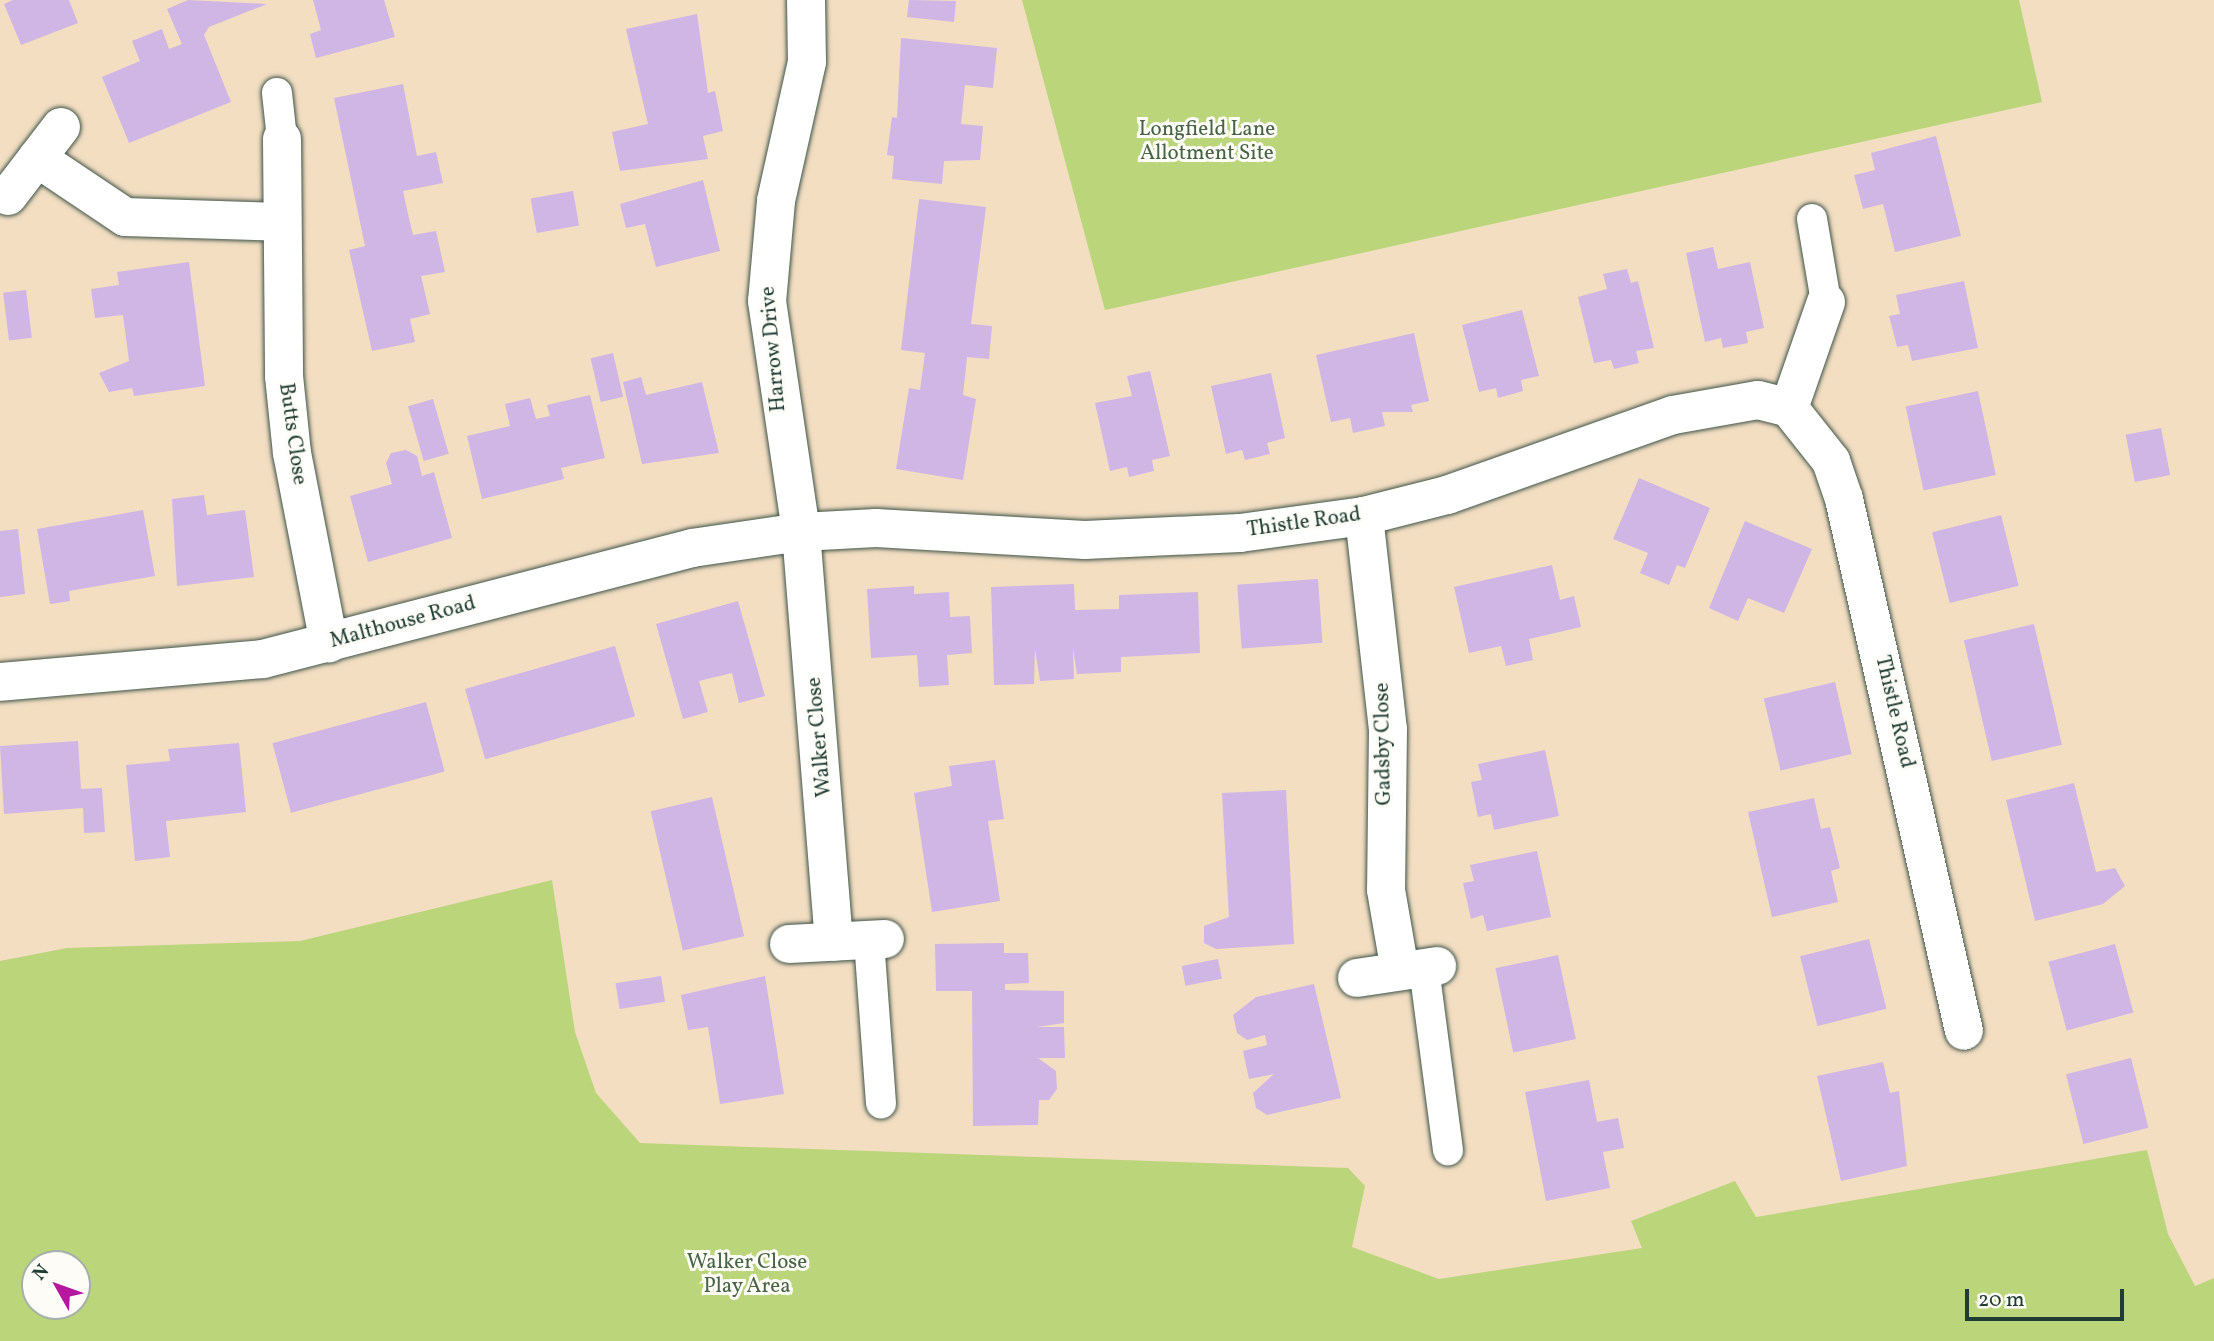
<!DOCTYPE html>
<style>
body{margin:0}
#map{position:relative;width:2214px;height:1341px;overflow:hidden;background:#f3dec2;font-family:Vollkorn,serif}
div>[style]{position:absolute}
.green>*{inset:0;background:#bad57a}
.building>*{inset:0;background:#d0b6e5;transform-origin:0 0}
.roads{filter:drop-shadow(0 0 2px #3f5549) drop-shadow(0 0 2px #3f5549)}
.lane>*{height:30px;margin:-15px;padding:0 15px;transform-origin:15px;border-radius:15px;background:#fff}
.street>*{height:38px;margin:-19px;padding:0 19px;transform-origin:19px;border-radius:19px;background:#fff}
span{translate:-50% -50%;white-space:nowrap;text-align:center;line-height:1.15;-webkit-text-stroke:6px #fdfcf7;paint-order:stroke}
.park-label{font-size:21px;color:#466346}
.street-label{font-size:21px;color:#1f3d34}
.north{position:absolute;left:21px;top:1250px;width:70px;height:70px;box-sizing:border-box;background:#fdfcf7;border:2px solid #a4b0a9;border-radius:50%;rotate:310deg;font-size:19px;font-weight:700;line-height:28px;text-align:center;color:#1f3d34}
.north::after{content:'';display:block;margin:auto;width:24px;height:32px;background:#b5179e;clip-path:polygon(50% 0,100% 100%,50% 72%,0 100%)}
.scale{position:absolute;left:1965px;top:1289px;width:159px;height:32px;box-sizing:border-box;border:4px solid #1f3d34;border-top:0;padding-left:9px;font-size:21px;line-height:24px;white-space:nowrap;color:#1f3d34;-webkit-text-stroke:5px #fdfcf7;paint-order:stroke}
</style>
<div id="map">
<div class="green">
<i style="clip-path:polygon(1022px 0,2019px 0,2042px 102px,1105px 310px)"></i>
<i style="clip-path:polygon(evenodd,552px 880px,575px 1032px,596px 1093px,640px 1143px,1348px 1168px,1365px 1186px,1352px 1247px,1439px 1279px,1642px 1248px,1631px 1221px,1735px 1181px,1756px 1217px,2147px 1150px,2168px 1234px,2195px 1286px,2214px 1278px,2214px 1341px,0 1341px,0 961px,67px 948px,300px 941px,552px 880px,35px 1264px,77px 1264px,77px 1306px,35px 1306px,35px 1264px)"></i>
</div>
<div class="building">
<i style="clip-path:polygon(13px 0,69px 0,78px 23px,21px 45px,4px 4px)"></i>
<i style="clip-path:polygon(188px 0,267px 4px,209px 27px,204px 35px,231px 102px,129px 143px,102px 77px,140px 61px,132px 41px,162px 29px,169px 49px,182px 44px,167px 9px)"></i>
<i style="clip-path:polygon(313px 0,384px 0,395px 37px,316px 58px,310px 34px,321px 30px)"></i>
<i style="clip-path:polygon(909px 0,956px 1px,954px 22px,907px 17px)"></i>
<i style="clip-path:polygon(697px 14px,708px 93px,715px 91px,723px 131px,703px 136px,708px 159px,620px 171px,612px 132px,648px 124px,626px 29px)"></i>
<i style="clip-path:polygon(901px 38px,997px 48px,993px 88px,965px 85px,961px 124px,983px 126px,980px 160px,944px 161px,942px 184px,892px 179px,894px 156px,887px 155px,892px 117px,897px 118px)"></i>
<i style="clip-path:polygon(403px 84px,417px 156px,436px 152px,443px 183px,403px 191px,408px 214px,413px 235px,436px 231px,445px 272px,421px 276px,430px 314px,410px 319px,415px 342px,372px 351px,349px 250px,365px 246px,334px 98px)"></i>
<i style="clip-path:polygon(1936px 136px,1961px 236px,1895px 252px,1883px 204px,1863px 209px,1854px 175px,1875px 170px,1871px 153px)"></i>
<i style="clip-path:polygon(703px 180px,720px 251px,656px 267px,645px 224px,626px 228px,620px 204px)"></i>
<i style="left:573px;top:191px;width:35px;height:43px;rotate:80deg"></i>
<i style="clip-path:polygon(919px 199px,986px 207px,971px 324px,992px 326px,989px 359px,967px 357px,963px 395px,976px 399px,963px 480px,896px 469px,909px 388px,920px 390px,925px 353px,901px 350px)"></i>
<i style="clip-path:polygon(1713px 247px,1718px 269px,1750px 262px,1764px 328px,1746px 332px,1748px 343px,1723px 348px,1721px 338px,1705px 342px,1686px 253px)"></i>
<i style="clip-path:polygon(189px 262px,205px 386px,134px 396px,132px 388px,109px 392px,99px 373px,129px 361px,123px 315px,95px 318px,91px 289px,119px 285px,117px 272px)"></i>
<i style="clip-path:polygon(1627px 269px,1631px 283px,1638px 281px,1654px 348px,1636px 351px,1639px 363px,1614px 369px,1611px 360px,1594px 363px,1578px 297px,1607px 289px,1603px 274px)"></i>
<i style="clip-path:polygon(1964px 281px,1978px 348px,1912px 361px,1908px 345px,1897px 347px,1893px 331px,1889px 316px,1900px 314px,1896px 295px)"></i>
<i style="left:26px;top:290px;width:48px;height:23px;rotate:83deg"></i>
<i style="clip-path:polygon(1522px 310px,1539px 376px,1521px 380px,1523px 391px,1498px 398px,1496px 388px,1479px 392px,1462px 325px)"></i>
<i style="clip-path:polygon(1414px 333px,1429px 401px,1411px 405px,1413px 412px,1382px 412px,1385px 426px,1353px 433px,1350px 418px,1331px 422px,1316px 355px)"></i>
<i style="left:613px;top:353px;width:45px;height:23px;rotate:77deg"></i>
<i style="clip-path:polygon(1150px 371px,1170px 456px,1152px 460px,1154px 471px,1129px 477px,1127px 467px,1110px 471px,1095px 403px,1132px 396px,1127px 376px)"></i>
<i style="clip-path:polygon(1271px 373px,1285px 438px,1267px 443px,1270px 454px,1245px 460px,1242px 450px,1226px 454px,1211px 386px)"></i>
<i style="clip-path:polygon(641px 377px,646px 395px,702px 382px,719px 453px,642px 464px,623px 382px)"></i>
<i style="left:1978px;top:391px;width:86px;height:74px;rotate:78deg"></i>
<i style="clip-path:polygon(590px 395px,605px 458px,561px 468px,564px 479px,482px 499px,467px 436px,510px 426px,505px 404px,530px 398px,536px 419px,550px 416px,547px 405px)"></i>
<i style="left:433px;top:399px;width:57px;height:26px;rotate:74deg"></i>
<i style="left:2161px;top:428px;width:48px;height:36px;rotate:79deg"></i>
<i style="clip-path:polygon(406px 450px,417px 456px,422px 476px,434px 472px,452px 538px,368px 562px,350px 496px,392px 484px,386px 463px,391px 453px)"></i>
<i style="clip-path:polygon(1639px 478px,1710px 508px,1685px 568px,1677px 565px,1669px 585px,1640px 573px,1648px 553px,1613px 539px)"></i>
<i style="clip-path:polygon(204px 495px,207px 515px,245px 510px,254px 577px,177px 586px,172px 499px)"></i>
<i style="clip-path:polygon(143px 510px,155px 576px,69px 591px,70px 601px,50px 604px,37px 529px)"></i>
<i style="left:2001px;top:515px;width:73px;height:71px;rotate:76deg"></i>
<i style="clip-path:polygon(1745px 521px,1812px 549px,1784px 613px,1748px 598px,1738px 621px,1709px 608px)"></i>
<i style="clip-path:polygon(18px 529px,25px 594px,0 597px,0 531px)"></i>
<i style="clip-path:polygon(1552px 565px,1560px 600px,1574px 596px,1581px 627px,1529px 639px,1533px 660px,1506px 666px,1501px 646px,1469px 653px,1454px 587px)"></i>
<i style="left:1318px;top:579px;width:64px;height:81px;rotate:86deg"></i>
<i style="clip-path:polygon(1074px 584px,1075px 610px,1119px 609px,1119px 595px,1198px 592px,1200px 653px,1121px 657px,1121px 672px,1077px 674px,1073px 648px,1074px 679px,1040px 681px,1035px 649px,1034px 684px,994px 685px,991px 587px)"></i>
<i style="clip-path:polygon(914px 586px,914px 594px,949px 592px,950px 617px,970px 616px,972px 653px,947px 655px,949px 685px,919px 687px,917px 655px,871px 658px,867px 589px)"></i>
<i style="clip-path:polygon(738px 601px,765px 696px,739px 703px,732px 673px,699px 681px,708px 712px,683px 719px,656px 624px)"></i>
<i style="left:2034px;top:624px;width:124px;height:72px;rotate:77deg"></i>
<i style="left:615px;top:646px;width:73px;height:156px;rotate:74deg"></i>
<i style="left:1835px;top:682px;width:74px;height:73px;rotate:77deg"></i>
<i style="left:426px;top:702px;width:72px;height:159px;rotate:75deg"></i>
<i style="clip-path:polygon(78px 741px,81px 789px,102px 788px,105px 832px,84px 833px,83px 808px,4px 814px,0 746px)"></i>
<i style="clip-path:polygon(239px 743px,246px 812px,166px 821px,170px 857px,135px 861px,126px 765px,170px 761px,168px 749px)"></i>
<i style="clip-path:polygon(1545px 750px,1559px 816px,1494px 830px,1491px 814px,1478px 817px,1471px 782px,1482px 780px,1478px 764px)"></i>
<i style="clip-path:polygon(995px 760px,1004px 819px,988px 821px,1000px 901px,932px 912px,914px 793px,952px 786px,949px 766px)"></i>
<i style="clip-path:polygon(2074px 783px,2096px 872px,2115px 868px,2125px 886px,2103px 904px,2035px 921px,2006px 800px)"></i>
<i style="clip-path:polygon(1286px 790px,1294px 944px,1216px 949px,1204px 943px,1204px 926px,1229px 917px,1222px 793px)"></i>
<i style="left:712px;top:797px;width:143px;height:63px;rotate:77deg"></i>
<i style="clip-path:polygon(1814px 798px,1821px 829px,1830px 827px,1840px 868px,1831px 871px,1838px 902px,1772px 917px,1748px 812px)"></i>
<i style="clip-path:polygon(1537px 851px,1551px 917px,1487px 931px,1483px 915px,1471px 919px,1463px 883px,1474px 881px,1470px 865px)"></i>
<i style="left:1869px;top:939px;width:72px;height:71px;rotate:76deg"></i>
<i style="clip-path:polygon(1004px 943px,1004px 953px,1028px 953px,1029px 983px,1005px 984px,1005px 990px,1064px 991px,1064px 1023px,1037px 1027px,1064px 1027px,1065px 1058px,1038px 1058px,1056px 1071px,1057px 1089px,1049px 1100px,1039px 1100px,1038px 1125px,973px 1126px,972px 991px,936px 991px,935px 944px)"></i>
<i style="left:2115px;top:944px;width:71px;height:69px;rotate:75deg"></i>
<i style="left:1558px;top:955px;width:86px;height:64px;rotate:78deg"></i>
<i style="left:1218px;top:959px;width:20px;height:37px;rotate:79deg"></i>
<i style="left:661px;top:976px;width:26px;height:46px;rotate:81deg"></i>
<i style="clip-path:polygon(765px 976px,784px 1094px,720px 1104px,708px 1027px,688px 1030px,681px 995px)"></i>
<i style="clip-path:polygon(1314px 984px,1341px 1098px,1267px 1115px,1256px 1108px,1253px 1093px,1274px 1074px,1249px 1079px,1243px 1051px,1267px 1045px,1265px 1035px,1247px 1040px,1237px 1033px,1233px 1015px,1256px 997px)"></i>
<i style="left:2131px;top:1058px;width:72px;height:67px;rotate:76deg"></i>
<i style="clip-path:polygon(1883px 1062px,1890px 1093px,1899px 1091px,1907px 1166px,1841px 1181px,1817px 1076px)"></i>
<i style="clip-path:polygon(1589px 1080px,1597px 1122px,1618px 1118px,1624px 1148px,1603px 1152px,1610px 1188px,1546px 1201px,1525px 1092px)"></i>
</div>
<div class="roads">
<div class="lane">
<i style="left:277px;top:93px;width:46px;rotate:83.8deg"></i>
<i style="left:1812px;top:219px;width:84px;rotate:80.4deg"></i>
<i style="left:869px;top:940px;width:164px;rotate:85.8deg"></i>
<i style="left:1424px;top:968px;width:184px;rotate:82.5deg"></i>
</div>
<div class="street">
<i style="left:806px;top:0;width:62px;rotate:89.1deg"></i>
<i style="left:807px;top:62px;width:142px;rotate:102.6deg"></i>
<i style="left:776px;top:201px;width:100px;rotate:95.1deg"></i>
<i style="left:767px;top:301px;width:233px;rotate:81.6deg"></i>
<i style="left:801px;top:532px;width:411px;rotate:85.4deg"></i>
<i style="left:282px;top:139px;width:237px;rotate:89.5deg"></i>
<i style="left:284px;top:376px;width:77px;rotate:84.1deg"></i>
<i style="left:292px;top:453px;width:194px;rotate:79deg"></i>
<i style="left:37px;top:158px;width:106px;rotate:33.8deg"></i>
<i style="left:125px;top:217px;width:155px;rotate:1.8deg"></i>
<i style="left:8px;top:196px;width:87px;rotate:-52.5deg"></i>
<i style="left:1826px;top:302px;width:112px;rotate:109.2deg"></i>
<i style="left:1789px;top:408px;width:68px;rotate:51.6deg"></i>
<i style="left:1831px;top:461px;width:40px;rotate:71.1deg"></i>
<i style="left:1844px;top:499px;width:545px;rotate:77.29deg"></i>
<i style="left:1364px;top:516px;width:214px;rotate:83.6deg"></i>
<i style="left:1388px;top:729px;width:161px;rotate:90.7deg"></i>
<i style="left:1386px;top:890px;width:82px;rotate:80.2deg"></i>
<i style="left:0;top:682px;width:264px;rotate:-5deg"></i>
<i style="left:263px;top:659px;width:443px;rotate:-14.5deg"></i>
<i style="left:692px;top:548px;width:110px;rotate:-8.4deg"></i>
<i style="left:801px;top:532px;width:75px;rotate:-3.1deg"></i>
<i style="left:876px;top:528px;width:209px;rotate:3.3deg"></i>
<i style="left:1085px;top:540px;width:155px;rotate:-2.6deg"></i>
<i style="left:1240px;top:533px;width:125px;rotate:-7.8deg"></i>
<i style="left:1364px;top:516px;width:86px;rotate:-14.2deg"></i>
<i style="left:1447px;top:495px;width:240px;rotate:-19.5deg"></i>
<i style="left:1673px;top:415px;width:86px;rotate:-10deg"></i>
<i style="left:1758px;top:400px;width:32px;rotate:14deg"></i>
<i style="left:789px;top:944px;width:96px;rotate:-3deg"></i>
<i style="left:1357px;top:978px;width:81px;rotate:-8.5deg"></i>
</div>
</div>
<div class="park-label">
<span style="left:1207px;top:142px">Longfield Lane<br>Allotment Site</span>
<span style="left:747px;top:1275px">Walker Close<br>Play Area</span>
</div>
<div class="street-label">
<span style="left:774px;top:349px;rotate:-95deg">Harrow Drive</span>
<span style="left:292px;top:434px;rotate:82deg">Butts Close</span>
<span style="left:1304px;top:523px;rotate:-8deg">Thistle Road</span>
<span style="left:403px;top:623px;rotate:-15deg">Malthouse Road</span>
<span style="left:1894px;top:712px;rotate:77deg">Thistle Road</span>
<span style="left:820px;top:737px;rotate:-95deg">Walker Close</span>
<span style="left:1384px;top:744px;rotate:-91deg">Gadsby Close</span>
</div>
<div class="north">N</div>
<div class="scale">20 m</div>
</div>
